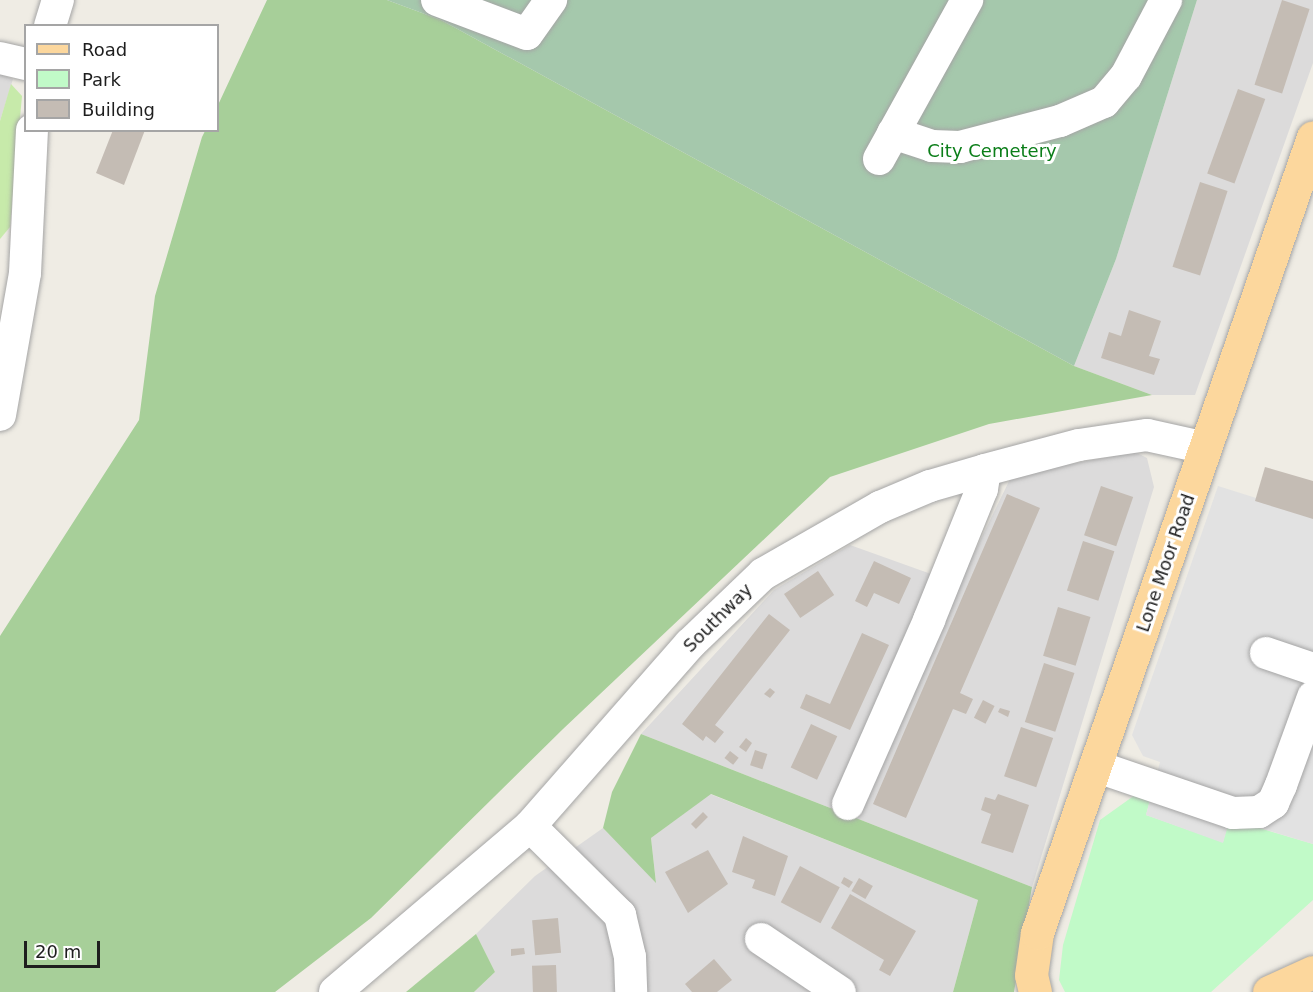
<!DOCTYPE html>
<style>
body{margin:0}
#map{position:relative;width:1313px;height:992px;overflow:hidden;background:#efece4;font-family:"DejaVu Sans",sans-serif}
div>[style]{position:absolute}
.residential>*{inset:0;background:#dcdbdb}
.grass>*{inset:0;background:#c7eaaa}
.forest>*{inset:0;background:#a7cf99}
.cemetery>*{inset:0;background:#a5c8ac}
.park>*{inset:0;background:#c1fac8}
.parking>*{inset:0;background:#e2e2e2}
.building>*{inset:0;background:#c4bcb4;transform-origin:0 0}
.roads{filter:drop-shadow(0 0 2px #a5a5a5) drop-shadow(0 0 2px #a5a5a5)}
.minor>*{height:32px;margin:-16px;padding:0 16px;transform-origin:16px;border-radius:16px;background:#fff}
.major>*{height:33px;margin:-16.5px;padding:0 16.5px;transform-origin:16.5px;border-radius:16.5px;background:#fcd79d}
span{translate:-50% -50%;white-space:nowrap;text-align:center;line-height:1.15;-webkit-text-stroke:6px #fff;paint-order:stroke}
.park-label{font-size:18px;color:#0b7e19}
.street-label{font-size:18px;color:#1e1e1e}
.legend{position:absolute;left:24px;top:24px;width:195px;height:108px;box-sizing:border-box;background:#fff;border:2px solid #a5a5a5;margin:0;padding:8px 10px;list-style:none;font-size:18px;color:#1e1e1e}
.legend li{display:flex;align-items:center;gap:12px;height:30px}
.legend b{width:30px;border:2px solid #a5a5a5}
.scale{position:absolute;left:24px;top:941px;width:76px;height:27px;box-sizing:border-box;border:3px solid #1e1e1e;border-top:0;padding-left:8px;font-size:18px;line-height:21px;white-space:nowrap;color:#1e1e1e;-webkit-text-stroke:4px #fff;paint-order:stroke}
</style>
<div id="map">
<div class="residential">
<i style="clip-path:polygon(1197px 0,1313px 0,1313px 63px,1195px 395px,1152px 395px,1074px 366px,1116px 259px)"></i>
<i style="clip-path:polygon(0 74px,13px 79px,0 121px)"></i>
<i style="clip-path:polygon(1135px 452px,1147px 458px,1154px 487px,1032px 887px,641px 734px,774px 590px,850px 545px,959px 584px,1012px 475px)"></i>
<i style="clip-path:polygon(710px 794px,978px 900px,953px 992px,474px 992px,495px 972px,476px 934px,535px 876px,603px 828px,656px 882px,651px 838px)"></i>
</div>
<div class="grass">
<i style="clip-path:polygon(11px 84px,22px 96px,10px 227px,0 239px,0 121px)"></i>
</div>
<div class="forest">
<i style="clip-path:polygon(267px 0,387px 0,441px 20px,1074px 366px,1152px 395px,989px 424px,830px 477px,563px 729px,371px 918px,275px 992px,0 992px,0 636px,139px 420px,155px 296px,202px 137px,205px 131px,218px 130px,218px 105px)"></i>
<i style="clip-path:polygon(641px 734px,1032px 887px,1014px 992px,953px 992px,978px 900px,711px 794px,651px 838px,656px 883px,603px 828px,612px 792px)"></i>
<i style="clip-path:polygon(476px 934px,495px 972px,474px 992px,406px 992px)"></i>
</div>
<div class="cemetery">
<i style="clip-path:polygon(387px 0,1197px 0,1116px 259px,1074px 366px,441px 20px)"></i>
</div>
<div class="park">
<i style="clip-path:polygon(1135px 795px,1150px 800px,1146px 815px,1223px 842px,1229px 819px,1313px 844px,1313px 900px,1211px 992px,1065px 992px,1059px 980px,1063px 945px,1100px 820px)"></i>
</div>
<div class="parking">
<i style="clip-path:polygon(1218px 486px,1313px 516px,1313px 844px,1230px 819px,1223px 843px,1146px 815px,1160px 762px,1143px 756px,1132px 735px)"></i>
</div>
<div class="building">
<i style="left:1282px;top:0;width:29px;height:89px;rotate:18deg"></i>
<i style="left:1238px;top:89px;width:29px;height:90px;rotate:20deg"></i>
<i style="clip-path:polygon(113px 130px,145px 130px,124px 185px,96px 173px)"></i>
<i style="left:1200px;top:182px;width:29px;height:89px;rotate:18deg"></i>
<i style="clip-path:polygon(1129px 310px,1161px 321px,1149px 356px,1160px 359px,1154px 375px,1101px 358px,1109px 332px,1121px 336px)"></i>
<i style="clip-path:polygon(1265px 467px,1313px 481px,1313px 519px,1255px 501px)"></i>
<i style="left:1101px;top:486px;width:34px;height:52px;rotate:19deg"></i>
<i style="clip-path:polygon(1007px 494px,1040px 508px,960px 693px,973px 699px,966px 714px,953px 709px,906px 818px,873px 804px)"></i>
<i style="left:1083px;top:541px;width:33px;height:52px;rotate:18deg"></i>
<i style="clip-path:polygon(874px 561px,911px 578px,899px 604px,874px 593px,867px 607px,855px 601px)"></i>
<i style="left:818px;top:571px;width:29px;height:41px;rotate:56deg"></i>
<i style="left:1058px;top:607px;width:34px;height:51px;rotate:17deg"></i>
<i style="clip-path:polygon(769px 614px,790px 630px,715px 725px,724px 732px,715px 743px,706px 736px,703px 741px,682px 724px)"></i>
<i style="clip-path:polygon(862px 633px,889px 645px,850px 730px,800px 708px,806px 694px,830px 704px)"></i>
<i style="left:1044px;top:663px;width:32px;height:62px;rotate:18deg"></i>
<i style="clip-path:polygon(770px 688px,775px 692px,770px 698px,764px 694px)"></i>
<i style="left:983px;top:700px;width:13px;height:20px;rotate:27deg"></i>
<i style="clip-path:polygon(1000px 708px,1010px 711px,1008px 717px,998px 712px)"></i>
<i style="left:811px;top:724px;width:29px;height:48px;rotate:25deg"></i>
<i style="left:1021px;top:727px;width:34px;height:52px;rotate:19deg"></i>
<i style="clip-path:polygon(746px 738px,752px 743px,746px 752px,739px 747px)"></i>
<i style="left:755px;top:750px;width:13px;height:16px;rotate:18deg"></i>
<i style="left:730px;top:751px;width:11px;height:9px;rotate:38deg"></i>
<i style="clip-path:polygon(998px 794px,1029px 805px,1013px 853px,981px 843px,991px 814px,981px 810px,985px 797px,995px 800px)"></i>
<i style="left:703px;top:812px;width:7px;height:17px;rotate:45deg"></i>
<i style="clip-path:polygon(743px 836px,788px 856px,775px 896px,752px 888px,755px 880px,732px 872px)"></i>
<i style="clip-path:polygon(708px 850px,728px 884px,688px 913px,665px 872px)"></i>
<i style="left:800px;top:866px;width:45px;height:41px;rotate:28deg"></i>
<i style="clip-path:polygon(844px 877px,853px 882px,849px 888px,841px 883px)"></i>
<i style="left:859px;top:878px;width:16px;height:15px;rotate:30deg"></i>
<i style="clip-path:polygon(850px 894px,916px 931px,890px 976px,879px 970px,884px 960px,831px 928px)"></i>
<i style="left:558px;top:918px;width:35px;height:26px;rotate:85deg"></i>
<i style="clip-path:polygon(524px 948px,525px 954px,511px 956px,511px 949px)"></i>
<i style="clip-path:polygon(714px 959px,732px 980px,717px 992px,692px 992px,685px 984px)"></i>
<i style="left:556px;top:965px;width:27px;height:24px;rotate:88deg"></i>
</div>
<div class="roads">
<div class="minor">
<i style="left:437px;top:0;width:96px;rotate:20.7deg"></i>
<i style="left:527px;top:34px;width:42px;rotate:-54.8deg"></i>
<i style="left:50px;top:26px;width:27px;rotate:-73deg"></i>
<i style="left:0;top:58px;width:27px;rotate:13deg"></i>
<i style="left:893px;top:133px;width:41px;rotate:18.4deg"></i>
<i style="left:932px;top:146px;width:28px;rotate:2deg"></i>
<i style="left:960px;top:147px;width:103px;rotate:-14.6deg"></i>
<i style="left:1060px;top:121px;width:48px;rotate:-23.4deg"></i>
<i style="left:1104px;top:102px;width:34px;rotate:-50deg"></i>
<i style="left:1126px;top:76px;width:86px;rotate:-62.2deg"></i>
<i style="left:879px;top:159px;width:182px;rotate:-61deg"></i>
<i style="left:0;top:415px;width:144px;rotate:-80deg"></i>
<i style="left:25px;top:273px;width:143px;rotate:-87.2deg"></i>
<i style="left:1266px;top:653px;width:50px;rotate:18.8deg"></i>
<i style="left:1095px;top:766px;width:146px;rotate:18.8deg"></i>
<i style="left:1233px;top:813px;width:26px;rotate:-2deg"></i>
<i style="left:1259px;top:812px;width:17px;rotate:-33deg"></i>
<i style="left:1273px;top:803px;width:20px;rotate:-66deg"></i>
<i style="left:1281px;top:785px;width:94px;rotate:-70deg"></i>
<i style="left:848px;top:804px;width:201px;rotate:-66.2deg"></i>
<i style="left:929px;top:620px;width:141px;rotate:-68deg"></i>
<i style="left:982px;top:489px;width:19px;rotate:-81deg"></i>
<i style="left:530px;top:826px;width:127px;rotate:44.7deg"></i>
<i style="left:620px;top:915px;width:43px;rotate:76.6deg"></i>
<i style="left:630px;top:957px;width:35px;rotate:88deg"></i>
<i style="left:761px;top:939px;width:95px;rotate:33.9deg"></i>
<i style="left:335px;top:992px;width:256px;rotate:-40.4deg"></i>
<i style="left:530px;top:826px;width:242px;rotate:-48.7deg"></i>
<i style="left:690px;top:644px;width:101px;rotate:-43.8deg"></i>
<i style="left:763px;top:574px;width:135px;rotate:-29.8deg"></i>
<i style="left:880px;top:507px;width:54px;rotate:-22.8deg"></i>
<i style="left:930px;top:486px;width:57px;rotate:-16.2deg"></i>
<i style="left:985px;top:470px;width:97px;rotate:-14.9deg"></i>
<i style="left:1079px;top:445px;width:69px;rotate:-8.4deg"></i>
<i style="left:1147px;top:435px;width:60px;rotate:12.4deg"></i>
</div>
<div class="major">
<i style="left:1035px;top:992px;width:17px;rotate:-103deg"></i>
<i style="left:1031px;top:975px;width:42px;rotate:-81.9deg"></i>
<i style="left:1037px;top:933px;width:842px;rotate:-70.88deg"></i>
<i style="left:1269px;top:992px;width:48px;rotate:-24.4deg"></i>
</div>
</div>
<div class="park-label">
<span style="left:992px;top:151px">City Cemetery</span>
</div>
<div class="street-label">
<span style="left:1166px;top:563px;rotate:-71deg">Lone Moor Road</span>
<span style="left:718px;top:618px;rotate:-45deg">Southway</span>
</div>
<ul class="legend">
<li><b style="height:8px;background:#fcd79d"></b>Road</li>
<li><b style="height:16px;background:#c1fac8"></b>Park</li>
<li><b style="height:16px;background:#c4bcb4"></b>Building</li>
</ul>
<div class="scale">20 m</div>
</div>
